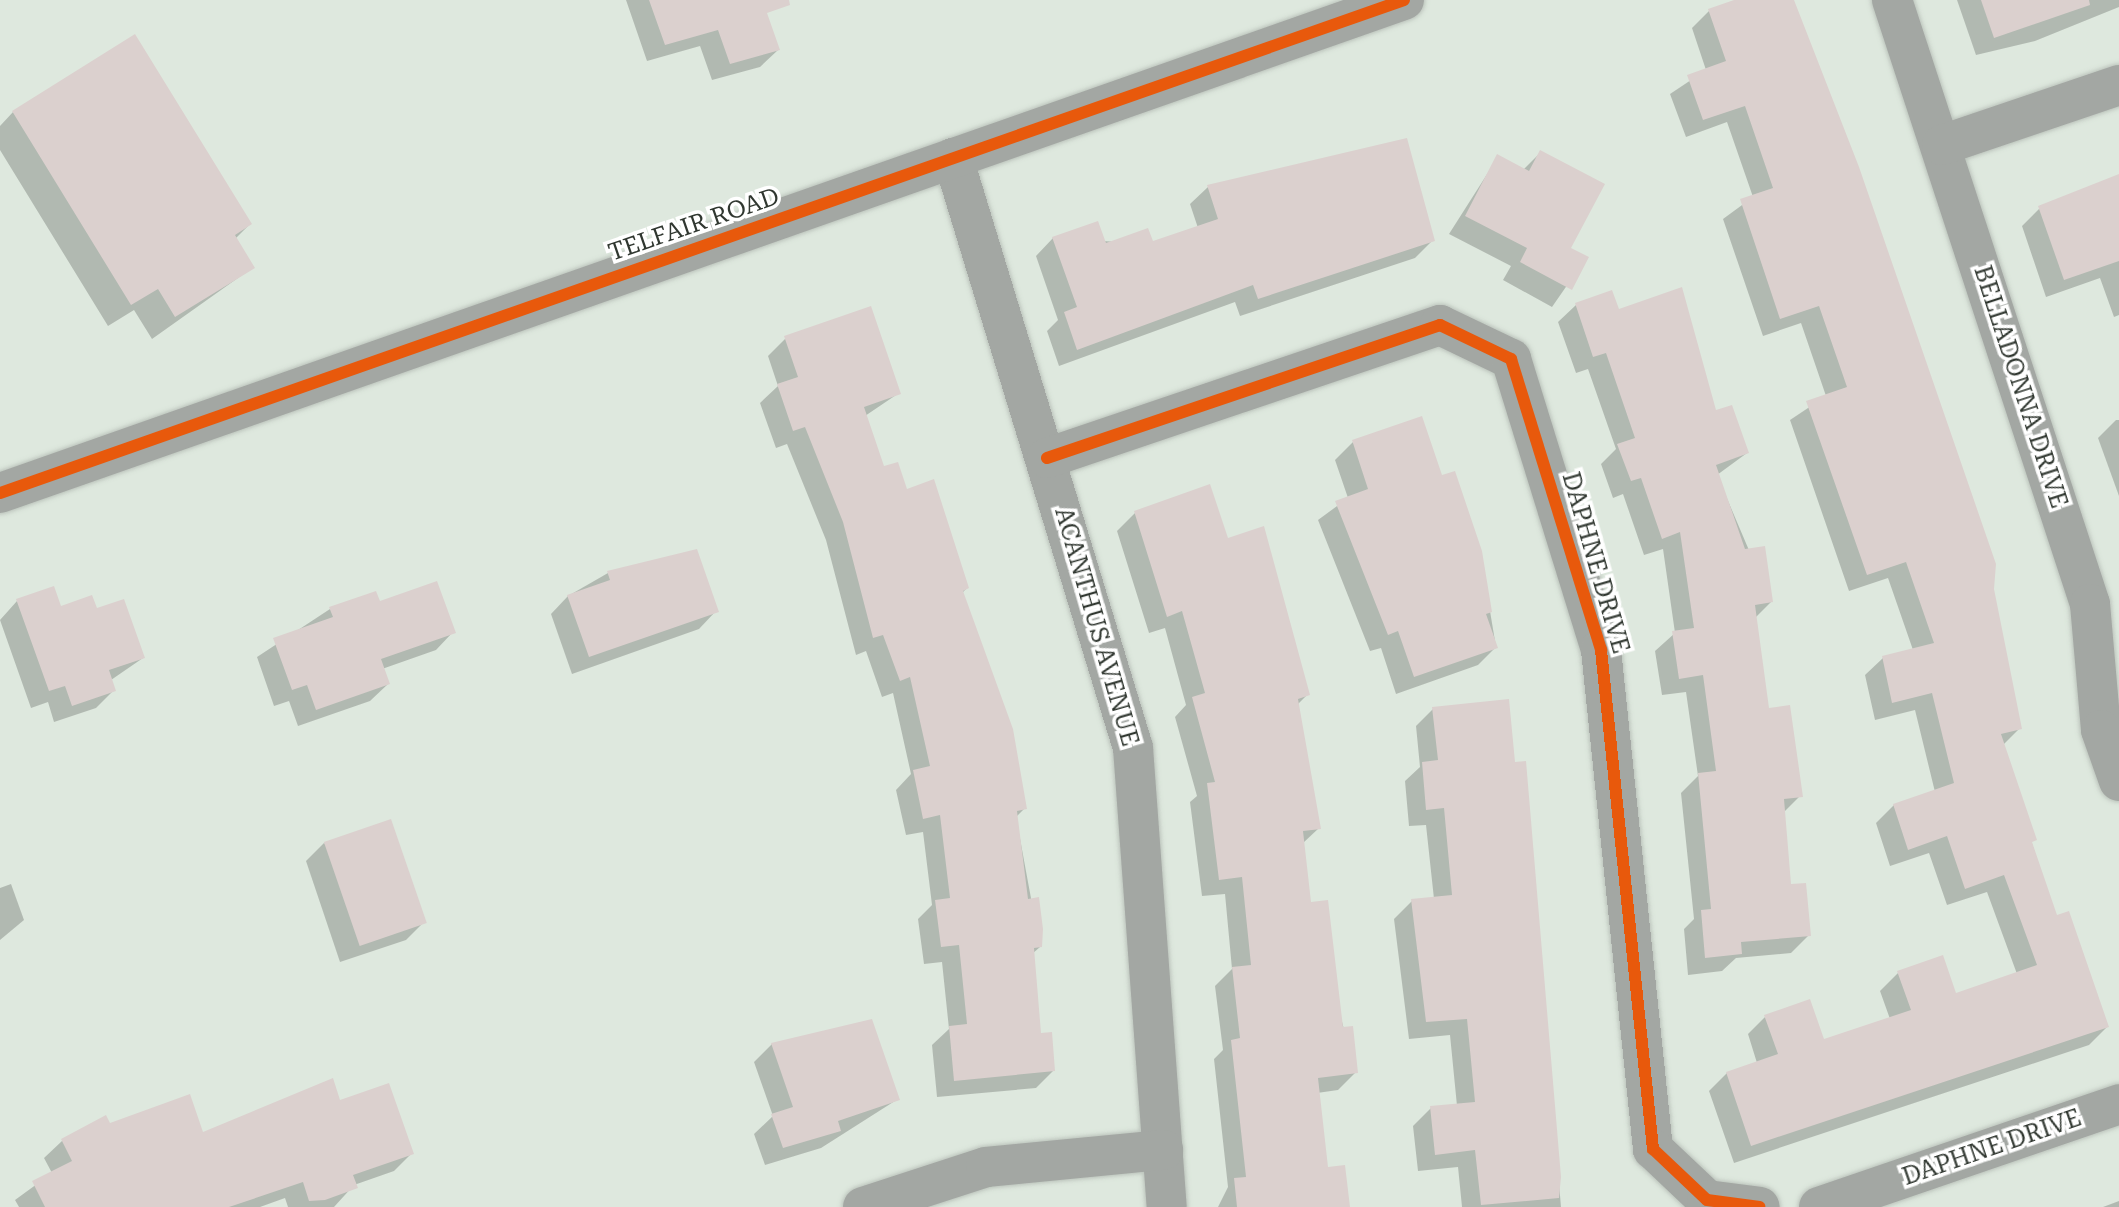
<!DOCTYPE html>
<style>
body{margin:0}
#map{position:relative;width:2119px;height:1207px;overflow:hidden;background:#dee8de;font-family:"Roboto Serif",serif}
div>[style]{position:absolute}
.shadow>*{inset:0;background:#0003}
.building>*{inset:0;background:#dbd0ce;transform-origin:0 0}
.roads{filter:drop-shadow(0 0 2px #bcc4bc) drop-shadow(0 0 2px #bcc4bc)}
.street>*{height:40px;margin:-20px;padding:0 20px;transform-origin:20px;border-radius:20px;background:#a3a7a3}
.cycleway>*{height:12px;margin:-6px;padding:0 6px;transform-origin:6px;border-radius:6px;background:#e8590c}
span{translate:-50% -50%;white-space:nowrap;text-align:center;line-height:1.15;-webkit-text-stroke:7px #fff;paint-order:stroke}
.street-label{font-size:24px;color:#303730}
</style>
<div id="map">
<div class="shadow">
<i style="clip-path:polygon(626px 0,760px 0,778px 50px,760px 67px,712px 80px,700px 46px,647px 61px)"></i>
<i style="clip-path:polygon(1740px 0,1787px 0,1992px 589px,2020px 728px,2002px 746px,2055px 918px,2107px 1027px,2089px 1045px,1734px 1163px,1709px 1091px,1727px 1073px,1757px 1063px,1748px 1034px,1765px 1017px,1823px 1042px,1890px 1019px,1880px 991px,1898px 973px,1955px 995px,2017px 974px,1987px 892px,1947px 905px,1929px 853px,1890px 866px,1876px 823px,1894px 805px,1935px 792px,1915px 710px,1875px 720px,1865px 675px,1883px 658px,1913px 650px,1888px 578px,1849px 591px,1790px 420px,1826px 396px,1801px 323px,1763px 336px,1723px 219px,1753px 197px,1727px 122px,1686px 137px,1670px 94px,1706px 70px,1692px 28px,1709px 11px)"></i>
<i style="clip-path:polygon(1957px 0,2119px 0,2119px 7px,2035px 41px,1976px 55px)"></i>
<i style="clip-path:polygon(13px 112px,250px 224px,235px 239px,252px 268px,152px 339px,134px 310px,108px 326px,0 150px,0 126px)"></i>
<i style="clip-path:polygon(1540px 153px,1569px 248px,1586px 258px,1552px 307px,1503px 280px,1511px 266px,1449px 234px,1498px 157px,1523px 170px)"></i>
<i style="clip-path:polygon(2119px 179px,2119px 315px,2114px 317px,2100px 278px,2046px 297px,2022px 226px,2040px 208px)"></i>
<i style="clip-path:polygon(1208px 187px,1433px 240px,1415px 258px,1240px 316px,1235px 302px,1059px 366px,1047px 331px,1058px 320px,1036px 256px,1053px 238px,1151px 244px,1198px 228px,1190px 204px)"></i>
<i style="clip-path:polygon(1576px 305px,1617px 311px,1747px 453px,1717px 475px,1771px 602px,1755px 618px,1767px 710px,1800px 796px,1783px 813px,1790px 887px,1809px 935px,1791px 953px,1736px 958px,1722px 971px,1688px 975px,1684px 929px,1694px 919px,1681px 793px,1698px 776px,1686px 692px,1662px 695px,1655px 651px,1675px 633px,1663px 549px,1644px 555px,1623px 494px,1613px 498px,1601px 464px,1616px 449px,1588px 369px,1576px 373px,1558px 322px)"></i>
<i style="clip-path:polygon(786px 338px,899px 393px,865px 416px,883px 469px,906px 491px,967px 588px,962px 593px,1025px 808px,1016px 817px,1040px 947px,1032px 954px,1039px 1036px,1053px 1071px,1036px 1088px,937px 1097px,932px 1045px,949px 1029px,942px 962px,924px 964px,918px 919px,932px 905px,923px 832px,906px 835px,896px 790px,911px 774px,893px 693px,882px 697px,866px 651px,856px 655px,826px 540px,787px 444px,776px 448px,760px 403px,778px 386px,768px 356px)"></i>
<i style="clip-path:polygon(2116px 420px,2119px 420px,2119px 496px,2098px 438px)"></i>
<i style="clip-path:polygon(1353px 442px,1490px 611px,1496px 647px,1478px 665px,1396px 694px,1381px 648px,1370px 651px,1318px 520px,1348px 498px,1335px 460px)"></i>
<i style="clip-path:polygon(1135px 513px,1227px 541px,1307px 695px,1297px 705px,1319px 828px,1302px 844px,1309px 904px,1356px 1072px,1338px 1090px,1317px 1093px,1326px 1170px,1348px 1207px,1218px 1207px,1228px 1187px,1214px 1059px,1223px 1050px,1215px 986px,1232px 969px,1225px 894px,1202px 896px,1190px 802px,1197px 796px,1175px 717px,1186px 705px,1165px 628px,1149px 633px,1117px 531px)"></i>
<i style="clip-path:polygon(696px 552px,716px 611px,699px 629px,572px 674px,551px 614px,568px 596px,608px 573px)"></i>
<i style="clip-path:polygon(17px 601px,59px 609px,143px 658px,111px 680px,114px 690px,96px 708px,54px 722px,48px 702px,31px 708px,0 620px)"></i>
<i style="clip-path:polygon(379px 603px,453px 632px,436px 650px,382px 669px,388px 684px,370px 701px,298px 726px,289px 701px,274px 706px,257px 657px,330px 609px)"></i>
<i style="clip-path:polygon(1433px 709px,1513px 764px,1524px 763px,1561px 1207px,1462px 1207px,1458px 1167px,1418px 1171px,1413px 1126px,1431px 1108px,1457px 1106px,1450px 1035px,1409px 1039px,1394px 919px,1412px 901px,1434px 899px,1426px 825px,1409px 826px,1405px 781px,1420px 767px,1416px 726px)"></i>
<i style="clip-path:polygon(324px 843px,423px 923px,406px 940px,340px 962px,306px 861px)"></i>
<i style="clip-path:polygon(11px 884px,24px 920px,0 940px,0 888px)"></i>
<i style="clip-path:polygon(772px 1044px,898px 1099px,821px 1148px,765px 1165px,754px 1134px,773px 1116px,754px 1062px)"></i>
<i style="clip-path:polygon(339px 1102px,412px 1153px,394px 1171px,354px 1185px,334px 1207px,288px 1207px,285px 1198px,260px 1207px,19px 1207px,15px 1200px,52px 1173px,44px 1158px,62px 1141px,105px 1118px,109px 1125px,202px 1135px)"></i>
<i style="clip-path:polygon(2119px 1201px,2119px 1207px,2103px 1207px)"></i>
</div>
<div class="building">
<i style="clip-path:polygon(649px 0,789px 0,790px 5px,767px 13px,780px 50px,730px 64px,718px 30px,665px 45px)"></i>
<i style="clip-path:polygon(1734px 0,1794px 0,1859px 167px,1996px 564px,1994px 589px,2022px 729px,2001px 734px,2037px 840px,2032px 842px,2057px 915px,2069px 911px,2109px 1027px,1751px 1146px,1726px 1072px,1778px 1054px,1764px 1015px,1810px 999px,1824px 1039px,1911px 1010px,1897px 971px,1943px 955px,1956px 993px,2037px 965px,2004px 875px,1965px 889px,1947px 836px,1908px 850px,1893px 804px,1954px 783px,1932px 693px,1892px 703px,1882px 656px,1934px 643px,1906px 562px,1867px 575px,1840px 498px,1806px 401px,1847px 387px,1819px 306px,1780px 319px,1740px 199px,1773px 188px,1745px 106px,1703px 120px,1687px 75px,1726px 61px,1708px 9px)"></i>
<i style="clip-path:polygon(1981px 0,2089px 0,2090px 5px,1994px 38px)"></i>
<i style="clip-path:polygon(135px 34px,252px 224px,235px 235px,255px 268px,175px 317px,158px 289px,131px 305px,12px 111px)"></i>
<i style="clip-path:polygon(1407px 138px,1435px 241px,1258px 299px,1253px 285px,1077px 350px,1064px 312px,1077px 307px,1052px 237px,1098px 221px,1106px 243px,1148px 228px,1153px 241px,1218px 219px,1207px 185px)"></i>
<i style="clip-path:polygon(1540px 150px,1605px 184px,1571px 248px,1589px 257px,1572px 290px,1520px 262px,1527px 248px,1465px 216px,1497px 154px,1529px 171px)"></i>
<i style="clip-path:polygon(2119px 174px,2119px 261px,2064px 280px,2038px 206px)"></i>
<i style="clip-path:polygon(1682px 287px,1716px 410px,1732px 405px,1749px 453px,1716px 465px,1745px 549px,1765px 546px,1773px 602px,1755px 605px,1769px 708px,1790px 705px,1803px 797px,1784px 799px,1791px 884px,1806px 883px,1811px 936px,1741px 942px,1742px 954px,1705px 958px,1701px 910px,1711px 909px,1698px 773px,1716px 771px,1703px 675px,1679px 679px,1672px 631px,1694px 628px,1680px 532px,1662px 539px,1641px 478px,1631px 481px,1617px 444px,1635px 438px,1606px 353px,1593px 357px,1575px 303px,1612px 290px,1619px 309px)"></i>
<i style="clip-path:polygon(871px 306px,901px 394px,864px 407px,884px 466px,898px 462px,907px 489px,934px 479px,969px 588px,963px 591px,1013px 729px,1027px 809px,1017px 811px,1028px 899px,1039px 897px,1043px 929px,1042px 947px,1034px 948px,1041px 1033px,1052px 1032px,1055px 1071px,954px 1081px,949px 1026px,967px 1024px,959px 945px,941px 947px,935px 900px,950px 898px,940px 815px,923px 819px,913px 770px,930px 766px,910px 677px,900px 681px,883px 635px,873px 638px,843px 522px,805px 427px,793px 431px,777px 384px,798px 377px,784px 336px)"></i>
<i style="clip-path:polygon(1422px 416px,1442px 475px,1455px 471px,1482px 551px,1492px 612px,1486px 614px,1498px 648px,1414px 677px,1398px 631px,1388px 635px,1335px 501px,1368px 489px,1352px 440px)"></i>
<i style="clip-path:polygon(1210px 484px,1228px 538px,1264px 526px,1310px 695px,1298px 699px,1321px 829px,1303px 831px,1311px 902px,1328px 900px,1343px 1027px,1353px 1026px,1358px 1073px,1318px 1078px,1328px 1167px,1345px 1165px,1350px 1207px,1237px 1207px,1234px 1178px,1246px 1177px,1231px 1040px,1240px 1038px,1232px 967px,1251px 965px,1242px 877px,1219px 880px,1207px 783px,1215px 782px,1192px 697px,1205px 693px,1182px 611px,1167px 617px,1134px 511px)"></i>
<i style="clip-path:polygon(697px 549px,719px 612px,589px 657px,567px 595px,610px 580px,607px 571px)"></i>
<i style="clip-path:polygon(437px 581px,456px 633px,381px 659px,390px 684px,316px 710px,307px 685px,292px 690px,273px 638px,333px 617px,329px 607px,376px 591px,380px 601px)"></i>
<i style="clip-path:polygon(54px 586px,61px 606px,92px 595px,97px 608px,124px 599px,145px 658px,109px 670px,116px 691px,72px 706px,65px 686px,49px 691px,16px 599px)"></i>
<i style="clip-path:polygon(1509px 699px,1515px 762px,1526px 761px,1561px 1177px,1559px 1198px,1481px 1205px,1475px 1150px,1435px 1155px,1430px 1106px,1475px 1102px,1467px 1019px,1426px 1022px,1411px 899px,1452px 895px,1444px 808px,1426px 810px,1422px 762px,1438px 760px,1432px 707px)"></i>
<i style="left:391px;top:819px;width:110px;height:71px;rotate:71deg"></i>
<i style="clip-path:polygon(872px 1019px,900px 1100px,838px 1121px,841px 1131px,783px 1148px,771px 1114px,793px 1107px,771px 1043px)"></i>
<i style="clip-path:polygon(333px 1078px,340px 1100px,389px 1083px,414px 1154px,353px 1175px,358px 1188px,325px 1200px,309px 1201px,303px 1182px,229px 1207px,45px 1207px,32px 1181px,72px 1161px,61px 1139px,106px 1115px,110px 1123px,190px 1094px,203px 1132px)"></i>
</div>
<div class="roads">
<div class="street">
<i style="left:1892px;top:0;width:636px;rotate:71.85deg"></i>
<i style="left:2090px;top:604px;width:126px;rotate:85deg"></i>
<i style="left:2101px;top:730px;width:54px;rotate:70.6deg"></i>
<i style="left:1942px;top:145px;width:187px;rotate:-18.7deg"></i>
<i style="left:953px;top:158px;width:617px;rotate:73.03deg"></i>
<i style="left:1133px;top:748px;width:460px;rotate:85.8deg"></i>
<i style="left:1047px;top:458px;width:415px;rotate:-18.7deg"></i>
<i style="left:1440px;top:325px;width:79px;rotate:25.6deg"></i>
<i style="left:1511px;top:359px;width:305px;rotate:72.8deg"></i>
<i style="left:1601px;top:650px;width:502px;rotate:84.05deg"></i>
<i style="left:1653px;top:1149px;width:74px;rotate:43.4deg"></i>
<i style="left:1707px;top:1200px;width:53px;rotate:7.5deg"></i>
<i style="left:0;top:493px;width:1488px;rotate:-19.35deg"></i>
<i style="left:863px;top:1207px;width:129px;rotate:-18deg"></i>
<i style="left:986px;top:1167px;width:178px;rotate:-5.5deg"></i>
<i style="left:1819px;top:1207px;width:317px;rotate:-18.9deg"></i>
</div>
</div>
<div class="cycleway">
<i style="left:1047px;top:458px;width:415px;rotate:-18.7deg"></i>
<i style="left:1440px;top:325px;width:79px;rotate:25.6deg"></i>
<i style="left:1511px;top:359px;width:305px;rotate:72.8deg"></i>
<i style="left:1601px;top:650px;width:502px;rotate:84.05deg"></i>
<i style="left:1653px;top:1149px;width:74px;rotate:43.4deg"></i>
<i style="left:1707px;top:1200px;width:53px;rotate:7.5deg"></i>
<i style="left:0;top:493px;width:1488px;rotate:-19.35deg"></i>
</div>
<div class="street-label">
<span style="left:694px;top:225px;rotate:-19deg">TELFAIR ROAD</span>
<span style="left:2020px;top:387px;rotate:72deg">BELLADONNA DRIVE</span>
<span style="left:1595px;top:563px;rotate:74deg">DAPHNE DRIVE</span>
<span style="left:1096px;top:627px;rotate:74deg">ACANTHUS AVENUE</span>
<span style="left:1992px;top:1148px;rotate:-19deg">DAPHNE DRIVE</span>
</div>
</div>
